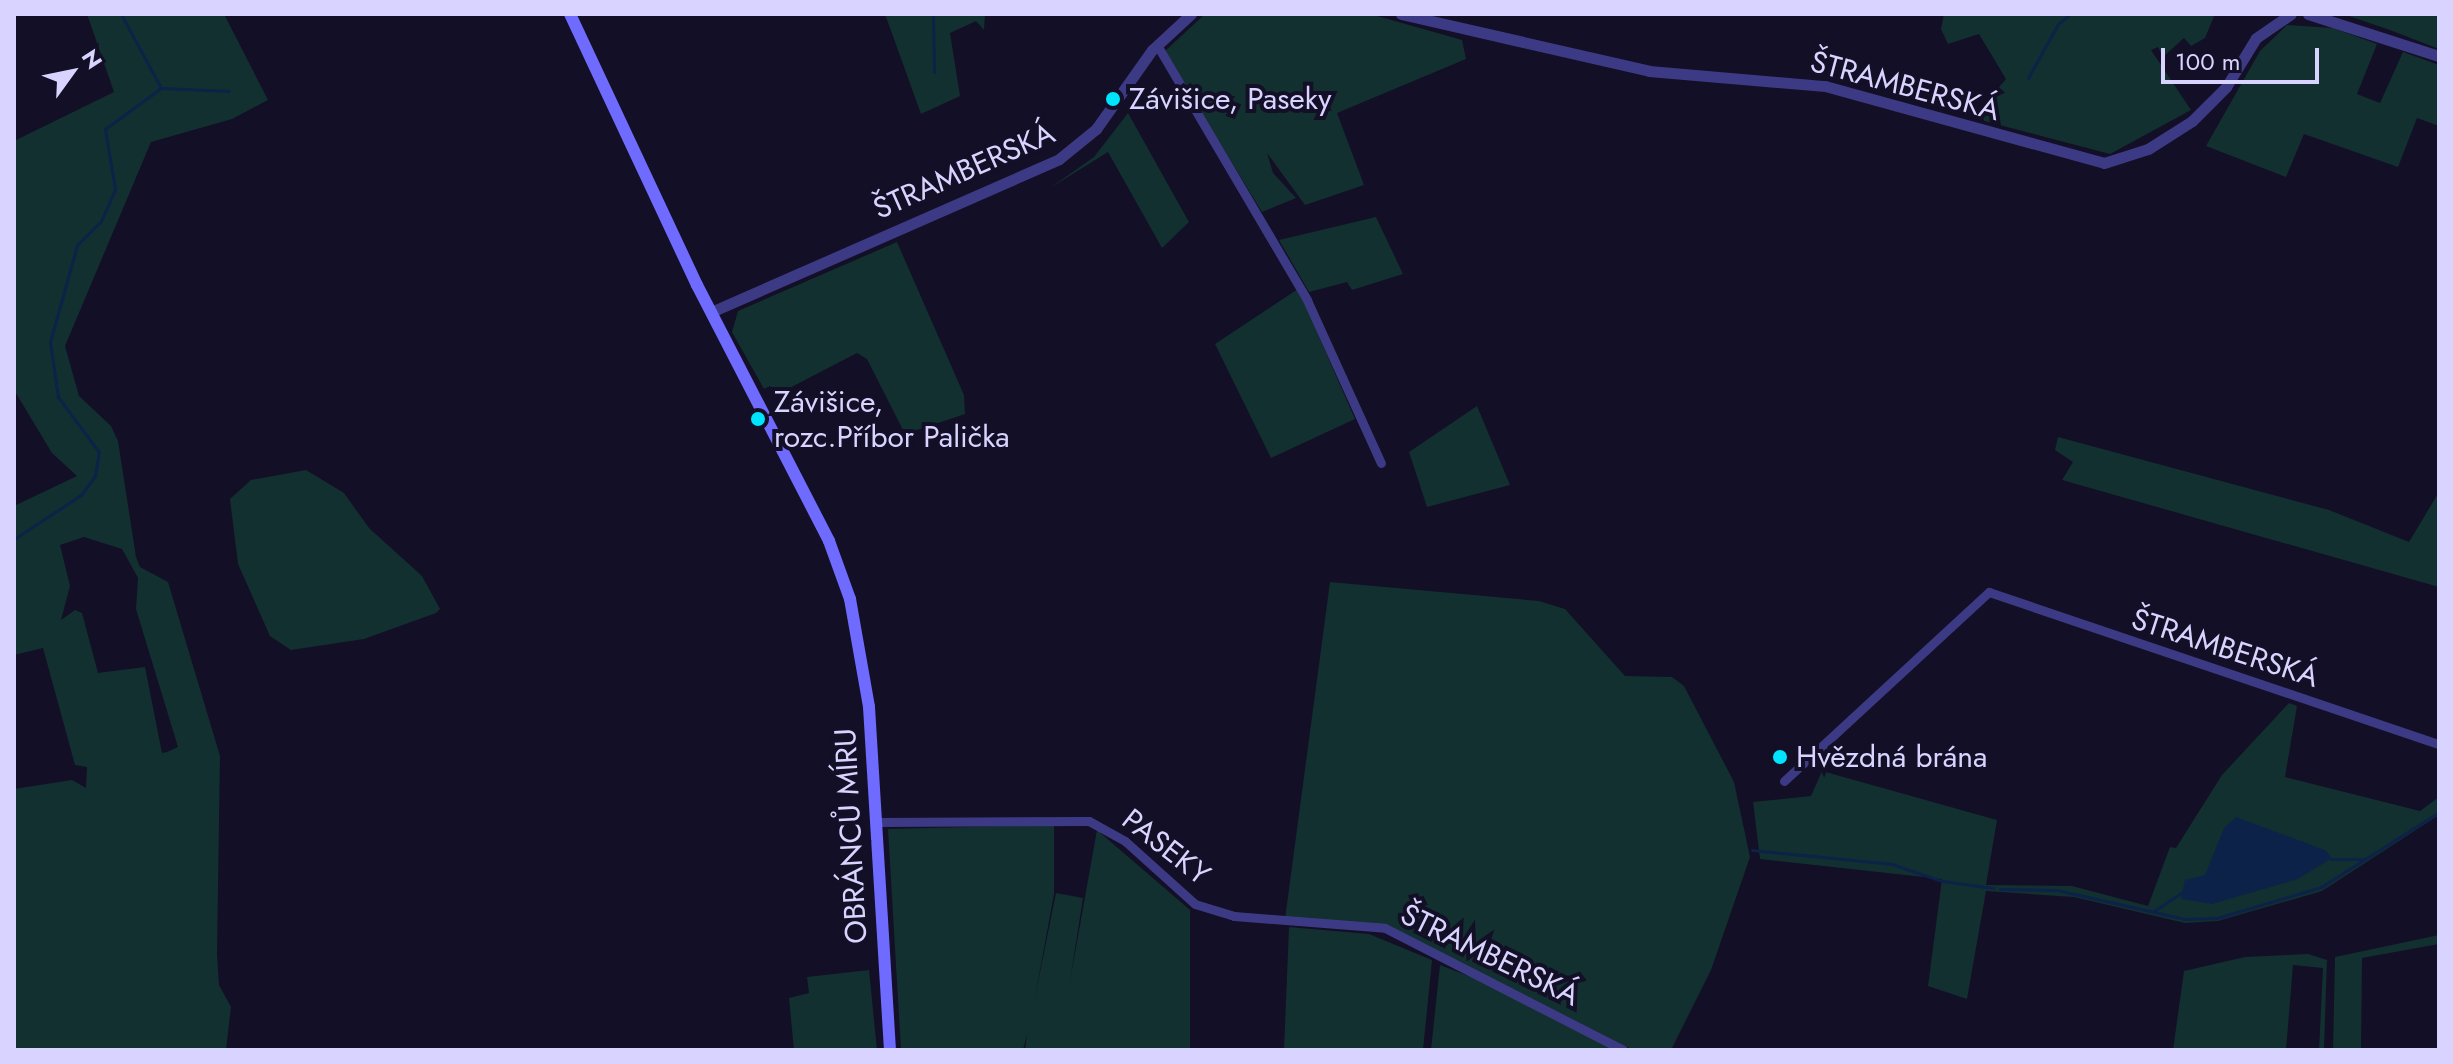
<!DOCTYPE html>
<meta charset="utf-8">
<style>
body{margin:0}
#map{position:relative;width:2453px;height:1064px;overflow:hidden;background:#130f26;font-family:Jost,sans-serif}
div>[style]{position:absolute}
.green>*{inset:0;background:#12302f}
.water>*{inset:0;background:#0c2248}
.stream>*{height:3px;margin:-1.5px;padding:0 1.5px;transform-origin:1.5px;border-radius:1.5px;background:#0c2248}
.minor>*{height:9px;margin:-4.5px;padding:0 4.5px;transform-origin:4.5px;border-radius:4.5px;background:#3d3a85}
.tertiary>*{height:11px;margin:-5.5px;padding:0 5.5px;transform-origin:5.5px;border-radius:5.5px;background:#3d3a85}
.secondary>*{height:12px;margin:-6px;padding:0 6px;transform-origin:6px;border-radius:6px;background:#6f6bff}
.dots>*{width:22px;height:22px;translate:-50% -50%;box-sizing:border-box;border:4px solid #130f26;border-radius:50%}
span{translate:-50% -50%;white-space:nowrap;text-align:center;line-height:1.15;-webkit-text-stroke:8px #130f26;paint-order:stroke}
.street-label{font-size:30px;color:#d9d4ff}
.poi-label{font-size:30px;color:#d9d4ff}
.left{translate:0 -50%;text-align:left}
.frame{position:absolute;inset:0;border:16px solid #d9d4ff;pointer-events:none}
.north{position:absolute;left:32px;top:32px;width:80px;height:80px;-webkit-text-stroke:6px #130f26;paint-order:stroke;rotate:57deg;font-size:22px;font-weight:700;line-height:32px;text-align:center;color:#d9d4ff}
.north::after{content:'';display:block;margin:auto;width:28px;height:36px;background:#d9d4ff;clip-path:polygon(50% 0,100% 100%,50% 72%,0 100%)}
.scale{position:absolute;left:2161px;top:48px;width:158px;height:36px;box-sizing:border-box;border:4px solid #d9d4ff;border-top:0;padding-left:10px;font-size:24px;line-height:28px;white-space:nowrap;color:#d9d4ff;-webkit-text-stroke:6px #130f26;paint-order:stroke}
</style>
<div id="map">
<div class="green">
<i style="clip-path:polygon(evenodd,87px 14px,224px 14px,268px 100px,232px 119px,151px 142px,65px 346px,79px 396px,111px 426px,118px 441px,136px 557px,140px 567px,168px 582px,220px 756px,217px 954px,219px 985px,231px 1007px,226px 1050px,14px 1050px,14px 789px,72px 780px,86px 788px,87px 767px,75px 765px,43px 648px,14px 655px,14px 506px,77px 476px,52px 453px,14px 390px,14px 141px,114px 92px,87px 14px,84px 537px,122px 549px,138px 578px,136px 609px,178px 747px,167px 752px,162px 753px,145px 667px,98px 673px,82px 613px,75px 610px,61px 620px,70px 586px,60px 545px,84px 537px)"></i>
<i style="clip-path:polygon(885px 14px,985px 14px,984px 30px,976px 21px,950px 33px,960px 96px,921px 114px)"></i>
<i style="clip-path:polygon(1205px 14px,1370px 14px,1462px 40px,1466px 59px,1337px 113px,1364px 185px,1305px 205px,1267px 153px,1273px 173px,1296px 198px,1262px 212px,1164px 52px)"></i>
<i style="clip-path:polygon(1944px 14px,2215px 14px,2205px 38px,2191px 46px,2184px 38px,2163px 57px,2158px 47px,2151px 50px,2191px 110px,2110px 154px,1973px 118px,2006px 79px,1979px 34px,1948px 44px,1941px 29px)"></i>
<i style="clip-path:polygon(2343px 14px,2439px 14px,2439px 49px,2390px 30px)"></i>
<i style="clip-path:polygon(2287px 25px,2333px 28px,2377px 44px,2357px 94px,2380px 103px,2403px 52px,2439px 65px,2439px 126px,2417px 118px,2398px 167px,2304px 134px,2286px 177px,2206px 146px,2260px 51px)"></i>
<i style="clip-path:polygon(1128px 113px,1189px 222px,1162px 248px,1108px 152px,1050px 188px,1094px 157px)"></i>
<i style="clip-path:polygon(1376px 217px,1403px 274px,1352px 290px,1347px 282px,1309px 292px,1279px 240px)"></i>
<i style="clip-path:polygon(897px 242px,964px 395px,965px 414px,905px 434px,867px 359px,857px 353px,776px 395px,770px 386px,764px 389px,732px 332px,738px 311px)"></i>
<i style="clip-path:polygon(1298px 289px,1355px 419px,1271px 458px,1215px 344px)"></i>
<i style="clip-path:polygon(1477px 406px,1510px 485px,1427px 507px,1409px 452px)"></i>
<i style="clip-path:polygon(2058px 437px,2329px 510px,2409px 542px,2439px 492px,2439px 587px,2062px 480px,2073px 462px,2055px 450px)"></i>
<i style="clip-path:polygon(306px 470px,344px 493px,369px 528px,422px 576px,440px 609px,436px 613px,364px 639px,291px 650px,270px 636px,238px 564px,230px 499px,251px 480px)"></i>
<i style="clip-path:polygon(1330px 582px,1539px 601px,1565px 609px,1625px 676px,1672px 677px,1684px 686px,1734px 782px,1750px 857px,1711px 970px,1671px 1050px,1633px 1050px,1387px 925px,1285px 919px)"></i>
<i style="clip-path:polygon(2289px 703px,2297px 706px,2285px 777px,2420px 811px,2439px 797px,2439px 815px,2322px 891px,2218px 921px,2185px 923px,2074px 897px,1986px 891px,1967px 999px,1928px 986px,1942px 879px,1760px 859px,1753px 802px,1811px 796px,1822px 771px,1997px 820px,1986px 885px,2072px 886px,2148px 906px,2170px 847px,2176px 848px,2222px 775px)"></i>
<i style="clip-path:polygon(1054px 825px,1054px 894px,1035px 997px,1056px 893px,1083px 898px,1070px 981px,1097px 830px,1190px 910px,1190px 1050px,1025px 1050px,1027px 1034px,1023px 1050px,901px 1050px,888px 829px)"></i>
<i style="clip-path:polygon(1289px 927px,1369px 934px,1432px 960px,1423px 1050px,1284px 1050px)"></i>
<i style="clip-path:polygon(2439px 935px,2439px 944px,2362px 958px,2361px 1050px,2333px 1050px,2335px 957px)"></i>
<i style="clip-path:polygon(2308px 954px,2327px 960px,2324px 1050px,2319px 1050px,2323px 968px,2293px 965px,2286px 1050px,2173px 1050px,2184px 971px,2245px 957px)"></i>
<i style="clip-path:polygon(1440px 965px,1507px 991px,1614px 1050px,1431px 1050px)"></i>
<i style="clip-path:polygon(869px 970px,877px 1050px,794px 1050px,789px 998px,809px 993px,807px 977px)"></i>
</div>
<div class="water">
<i style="clip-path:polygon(2236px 817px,2325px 850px,2332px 858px,2298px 879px,2212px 904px,2181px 899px,2185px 880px,2205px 875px,2224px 828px)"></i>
</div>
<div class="stream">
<i style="left:933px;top:14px;width:58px;rotate:89deg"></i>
<i style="left:2028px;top:78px;width:62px;rotate:-60.9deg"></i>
<i style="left:2058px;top:24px;width:16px;rotate:-40deg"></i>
<i style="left:161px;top:88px;width:68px;rotate:2.5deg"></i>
<i style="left:14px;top:539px;width:80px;rotate:-33.3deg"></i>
<i style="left:81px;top:495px;width:24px;rotate:-54deg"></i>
<i style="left:95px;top:476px;width:24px;rotate:-81deg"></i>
<i style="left:99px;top:452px;width:69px;rotate:-126.7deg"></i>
<i style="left:58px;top:397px;width:56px;rotate:-98.3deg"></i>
<i style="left:50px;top:342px;width:101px;rotate:-74.4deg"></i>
<i style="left:77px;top:245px;width:34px;rotate:-45deg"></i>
<i style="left:101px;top:221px;width:35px;rotate:-66deg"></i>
<i style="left:115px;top:189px;width:61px;rotate:-99.5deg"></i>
<i style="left:105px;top:129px;width:69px;rotate:-36.2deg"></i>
<i style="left:161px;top:88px;width:84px;rotate:-118.4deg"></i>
<i style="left:1752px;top:850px;width:141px;rotate:5.7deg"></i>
<i style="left:1892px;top:864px;width:53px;rotate:18.8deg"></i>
<i style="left:1942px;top:881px;width:52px;rotate:7.7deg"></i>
<i style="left:2331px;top:859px;width:33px"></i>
<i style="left:2000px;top:889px;width:57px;rotate:1deg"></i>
<i style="left:2057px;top:890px;width:131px;rotate:12.8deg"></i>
<i style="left:2185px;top:919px;width:32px;rotate:-2deg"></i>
<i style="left:2217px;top:918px;width:109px;rotate:-16.6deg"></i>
<i style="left:2321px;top:887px;width:140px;rotate:-32.4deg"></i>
<i style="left:2154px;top:911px;width:40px;rotate:-34deg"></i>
</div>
<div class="minor">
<i style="left:1157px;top:45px;width:296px;rotate:59.5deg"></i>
<i style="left:1307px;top:300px;width:179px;rotate:65.6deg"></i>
<i style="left:1784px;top:781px;width:279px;rotate:-42.7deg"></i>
<i style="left:1989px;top:592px;width:475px;rotate:18.7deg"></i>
<i style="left:876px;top:822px;width:213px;rotate:-0.3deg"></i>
<i style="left:1089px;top:821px;width:41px;rotate:29.1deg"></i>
<i style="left:1125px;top:841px;width:94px;rotate:42deg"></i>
<i style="left:1195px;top:904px;width:41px;rotate:17.1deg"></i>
<i style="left:1234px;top:916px;width:151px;rotate:4.5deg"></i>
<i style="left:1385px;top:928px;width:267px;rotate:27.1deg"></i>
</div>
<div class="tertiary">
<i style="left:1401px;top:14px;width:254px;rotate:12.9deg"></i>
<i style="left:1649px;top:71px;width:177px;rotate:4.9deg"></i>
<i style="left:1825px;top:86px;width:289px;rotate:15.4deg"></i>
<i style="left:2104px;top:163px;width:46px;rotate:-17.7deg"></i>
<i style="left:2148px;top:149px;width:52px;rotate:-32.5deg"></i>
<i style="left:2192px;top:121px;width:48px;rotate:-45deg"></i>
<i style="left:2226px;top:87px;width:57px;rotate:-58.5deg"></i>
<i style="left:2256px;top:38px;width:42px;rotate:-34.4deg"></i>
<i style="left:2308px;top:14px;width:138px;rotate:17.8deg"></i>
<i style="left:711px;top:312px;width:380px;rotate:-23.7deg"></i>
<i style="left:1059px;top:159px;width:48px;rotate:-39deg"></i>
<i style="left:1096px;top:129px;width:97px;rotate:-54.7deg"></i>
<i style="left:1152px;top:50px;width:53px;rotate:-42.7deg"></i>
</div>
<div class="secondary">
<i style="left:570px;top:14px;width:299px;rotate:64.9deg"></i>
<i style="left:697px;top:285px;width:288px;rotate:62.7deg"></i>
<i style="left:829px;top:541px;width:62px;rotate:70.1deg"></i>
<i style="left:850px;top:599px;width:110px;rotate:80deg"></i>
<i style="left:869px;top:707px;width:344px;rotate:86.5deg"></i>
</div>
<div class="dots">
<i style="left:1113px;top:99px;background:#00e5ff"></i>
<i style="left:758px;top:419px;background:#00e5ff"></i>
<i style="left:1780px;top:757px;background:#00e5ff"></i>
</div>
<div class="street-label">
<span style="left:1905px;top:86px;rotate:15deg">ŠTRAMBERSKÁ</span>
<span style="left:964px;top:171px;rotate:-24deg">ŠTRAMBERSKÁ</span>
<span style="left:2225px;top:648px;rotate:18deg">ŠTRAMBERSKÁ</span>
<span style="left:851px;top:836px;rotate:-93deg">OBRÁNCŮ MÍRU</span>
<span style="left:1166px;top:847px;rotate:38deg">PASEKY</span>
<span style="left:1490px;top:955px;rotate:26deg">ŠTRAMBERSKÁ</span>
</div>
<div class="poi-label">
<span class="left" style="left:1129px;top:99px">Závišice, Paseky</span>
<span class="left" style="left:774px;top:419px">Závišice,<br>rozc.Příbor Palička</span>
<span class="left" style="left:1796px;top:757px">Hvězdná brána</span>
</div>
<div class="frame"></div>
<div class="north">N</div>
<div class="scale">100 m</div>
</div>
